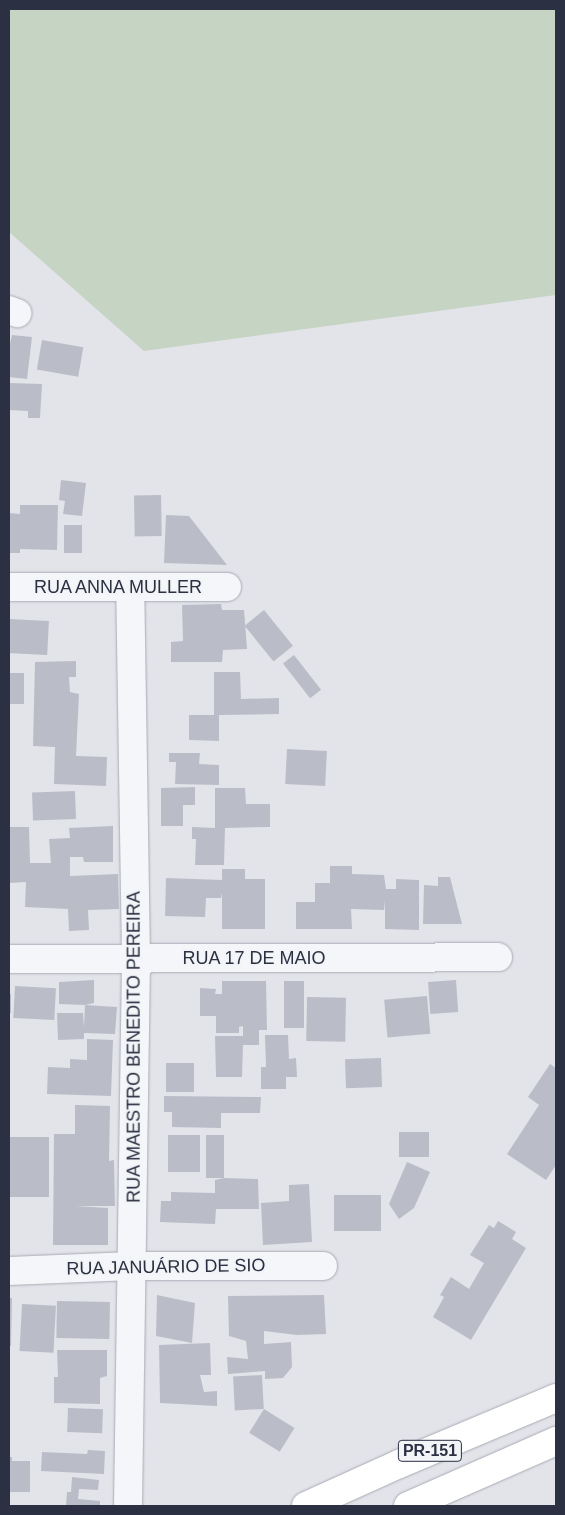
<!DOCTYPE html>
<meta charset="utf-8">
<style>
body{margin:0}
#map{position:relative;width:565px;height:1515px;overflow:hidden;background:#e3e4ea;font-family:Helvetica,sans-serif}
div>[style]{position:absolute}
.green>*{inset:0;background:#c6d4c4}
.building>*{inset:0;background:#babdc7;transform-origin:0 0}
.roads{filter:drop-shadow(0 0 1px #a8aab4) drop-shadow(0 0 1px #a8aab4)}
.minor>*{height:28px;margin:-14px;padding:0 14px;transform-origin:14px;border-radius:14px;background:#f5f6f9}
.highway>*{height:28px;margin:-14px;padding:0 14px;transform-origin:14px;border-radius:14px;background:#fff}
span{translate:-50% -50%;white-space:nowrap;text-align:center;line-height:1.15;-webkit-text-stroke:4px #f2f4f7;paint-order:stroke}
.shield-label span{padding:1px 4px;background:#f2f4f7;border:1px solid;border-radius:4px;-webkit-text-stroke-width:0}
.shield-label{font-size:16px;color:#2b3042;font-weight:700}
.street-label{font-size:18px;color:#2b3042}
.frame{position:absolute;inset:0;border:10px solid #2b3042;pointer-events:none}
</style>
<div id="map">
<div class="green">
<i style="clip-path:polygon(9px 9px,556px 9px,556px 295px,144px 351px,9px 232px)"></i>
</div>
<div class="building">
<i style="clip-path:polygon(12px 335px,32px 337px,27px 379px,9px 377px,9px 348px)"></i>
<i style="left:42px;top:340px;width:42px;height:30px;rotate:10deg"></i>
<i style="clip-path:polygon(9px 383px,42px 384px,40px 418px,28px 418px,28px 411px,9px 410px)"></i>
<i style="clip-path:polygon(61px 480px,86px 483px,82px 516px,63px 514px,65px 501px,59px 500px)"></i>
<i style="left:161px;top:495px;width:41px;height:27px;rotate:89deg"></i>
<i style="clip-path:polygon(20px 505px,58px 505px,57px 550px,20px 549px,20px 553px,9px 553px,9px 513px,20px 514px)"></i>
<i style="clip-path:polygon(166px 515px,189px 516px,227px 565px,164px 563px)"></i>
<i style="left:64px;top:525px;width:18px;height:28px"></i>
<i style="clip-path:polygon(221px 604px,222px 610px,244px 610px,247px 649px,223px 650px,222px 662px,171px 662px,171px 642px,183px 641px,182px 605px)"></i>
<i style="left:264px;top:610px;width:46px;height:25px;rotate:51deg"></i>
<i style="left:9px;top:619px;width:40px;height:34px;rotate:3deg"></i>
<i style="left:294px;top:655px;width:44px;height:14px;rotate:52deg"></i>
<i style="clip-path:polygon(76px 661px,76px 677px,69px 677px,70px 692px,79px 694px,76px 756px,107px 757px,106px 786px,54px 784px,55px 747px,33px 746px,35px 662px)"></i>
<i style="clip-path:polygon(214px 672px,240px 672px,241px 699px,279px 698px,279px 714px,219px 715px,219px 741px,189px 740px,189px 715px,214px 715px)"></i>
<i style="left:9px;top:673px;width:15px;height:31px"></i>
<i style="left:287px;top:749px;width:40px;height:35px;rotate:3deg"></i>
<i style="clip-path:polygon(169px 753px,200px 753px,199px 764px,219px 765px,219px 785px,175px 784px,176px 762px,169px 762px)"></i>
<i style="clip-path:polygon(195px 787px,195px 805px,183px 805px,183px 826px,161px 826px,161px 788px)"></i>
<i style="clip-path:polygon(215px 788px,245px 788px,246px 804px,270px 804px,270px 827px,225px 828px,224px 865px,195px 865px,196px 839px,192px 839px,192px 827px,215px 828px)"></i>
<i style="left:75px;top:791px;width:28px;height:43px;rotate:88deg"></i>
<i style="clip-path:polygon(113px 826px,113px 862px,84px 862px,83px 857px,70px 857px,70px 876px,118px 874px,119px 909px,88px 910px,89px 930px,69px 931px,68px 909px,25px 907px,26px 882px,9px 883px,9px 827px,29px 827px,30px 863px,51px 863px,49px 839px,70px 838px,69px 828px)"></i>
<i style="clip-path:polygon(330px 866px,352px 866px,352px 874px,384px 875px,386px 889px,396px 889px,396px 879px,419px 880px,419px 930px,385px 929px,385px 900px,384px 910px,351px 909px,352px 929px,296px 929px,296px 902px,315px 902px,315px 883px,330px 883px)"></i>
<i style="clip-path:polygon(222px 869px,245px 869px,245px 879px,265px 879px,265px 929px,222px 929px,222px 893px,221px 898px,206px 898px,205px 917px,165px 916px,166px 878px,222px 880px)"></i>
<i style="clip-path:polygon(438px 877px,450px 877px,462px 924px,423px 924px,424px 885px,438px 886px)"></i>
<i style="clip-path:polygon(94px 980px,94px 1003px,85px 1005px,117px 1007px,115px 1034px,84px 1033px,84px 1039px,58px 1040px,57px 1013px,83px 1013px,84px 1028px,85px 1005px,59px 1004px,59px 982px)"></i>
<i style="left:456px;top:980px;width:32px;height:28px;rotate:86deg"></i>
<i style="clip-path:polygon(222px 981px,266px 981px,267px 1030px,259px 1030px,259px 1045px,243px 1045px,242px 1077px,216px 1077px,215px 1036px,243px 1036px,243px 1026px,239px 1027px,239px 1033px,216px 1033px,216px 1016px,200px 1016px,200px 988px,216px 989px,215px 994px,222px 994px)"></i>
<i style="left:284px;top:981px;width:20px;height:47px"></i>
<i style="left:15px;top:986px;width:41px;height:32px;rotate:3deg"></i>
<i style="left:9px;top:994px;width:2px;height:19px"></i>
<i style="left:427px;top:996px;width:38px;height:43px;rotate:85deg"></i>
<i style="left:307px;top:997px;width:39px;height:44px;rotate:1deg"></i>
<i style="clip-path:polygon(265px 1035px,288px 1035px,289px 1059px,296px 1058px,297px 1077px,286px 1077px,286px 1089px,261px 1089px,261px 1067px,266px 1067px)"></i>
<i style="clip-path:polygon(87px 1039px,113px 1040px,111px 1096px,47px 1094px,48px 1067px,70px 1068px,70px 1059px,87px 1060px)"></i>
<i style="left:381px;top:1058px;width:29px;height:36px;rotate:88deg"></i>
<i style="left:166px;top:1063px;width:28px;height:29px"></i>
<i style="clip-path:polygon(550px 1064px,556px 1068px,556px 1165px,546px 1180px,507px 1154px,539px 1105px,528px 1097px)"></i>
<i style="clip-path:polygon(164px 1096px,261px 1097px,260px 1113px,221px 1113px,221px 1128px,172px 1127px,172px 1112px,164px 1112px)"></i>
<i style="clip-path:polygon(75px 1105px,110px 1106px,109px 1161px,114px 1160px,115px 1206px,76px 1206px,108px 1208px,108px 1245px,53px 1245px,54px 1134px,75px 1134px)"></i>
<i style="left:399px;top:1132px;width:30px;height:25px"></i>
<i style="left:168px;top:1135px;width:32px;height:37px"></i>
<i style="left:224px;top:1135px;width:43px;height:18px;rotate:90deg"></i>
<i style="left:9px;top:1137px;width:40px;height:60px"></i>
<i style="clip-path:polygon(407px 1162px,430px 1172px,414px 1208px,399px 1219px,389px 1204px)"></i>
<i style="clip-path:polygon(224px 1178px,258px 1179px,259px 1209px,216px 1209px,215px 1224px,160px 1222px,161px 1201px,171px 1201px,171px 1192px,215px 1193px,215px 1180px)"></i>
<i style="clip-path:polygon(309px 1184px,312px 1242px,263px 1245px,261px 1203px,289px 1201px,289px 1185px)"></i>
<i style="left:334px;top:1195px;width:47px;height:36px"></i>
<i style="clip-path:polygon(498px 1221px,516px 1232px,512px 1239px,526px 1248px,471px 1340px,433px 1317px,444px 1297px,440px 1295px,451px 1277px,469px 1289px,484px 1263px,470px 1255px,489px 1225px,494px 1228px)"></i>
<i style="clip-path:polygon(157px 1295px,195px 1303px,192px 1343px,156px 1336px)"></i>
<i style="clip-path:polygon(324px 1295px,326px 1334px,297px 1335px,264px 1331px,264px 1344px,291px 1342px,292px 1367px,283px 1378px,265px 1379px,265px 1371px,228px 1374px,227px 1357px,248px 1359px,246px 1341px,229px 1336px,228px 1296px)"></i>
<i style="clip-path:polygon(9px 1298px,12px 1298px,11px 1346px,9px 1346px)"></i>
<i style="left:57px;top:1301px;width:53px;height:37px;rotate:1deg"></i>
<i style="left:22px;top:1304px;width:34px;height:47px;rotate:3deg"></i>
<i style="clip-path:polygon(210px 1343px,211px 1375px,200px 1375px,204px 1392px,217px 1391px,217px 1406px,160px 1403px,159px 1345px)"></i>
<i style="clip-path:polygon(57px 1350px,107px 1350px,107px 1376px,100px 1378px,100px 1404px,54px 1403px,54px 1377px,58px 1377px)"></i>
<i style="left:262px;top:1375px;width:34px;height:29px;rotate:87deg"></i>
<i style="left:68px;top:1408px;width:35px;height:24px;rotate:2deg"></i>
<i style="left:264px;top:1409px;width:36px;height:28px;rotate:32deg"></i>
<i style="clip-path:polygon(88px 1450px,105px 1451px,104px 1474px,41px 1471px,42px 1452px,87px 1454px)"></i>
<i style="clip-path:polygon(9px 1457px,12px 1457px,12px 1461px,30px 1461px,30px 1492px,10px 1492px)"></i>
<i style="clip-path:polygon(72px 1477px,99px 1480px,98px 1490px,79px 1489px,78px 1499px,100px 1501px,100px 1506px,66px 1506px,67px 1492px,71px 1492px)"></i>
</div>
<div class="roads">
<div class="minor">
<i style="left:9px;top:310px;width:9px;rotate:21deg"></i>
<i style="left:9px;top:587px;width:218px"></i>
<i style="left:9px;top:959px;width:489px;rotate:-0.2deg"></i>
<i style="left:9px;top:1271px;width:123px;rotate:-2.3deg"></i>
<i style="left:132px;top:1266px;width:191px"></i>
<i style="left:128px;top:1506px;width:548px;rotate:-89.16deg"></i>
<i style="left:136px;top:958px;width:371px;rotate:-90.9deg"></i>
</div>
<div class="highway">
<i style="left:306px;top:1506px;width:102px;rotate:-24.3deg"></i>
<i style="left:399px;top:1464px;width:170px;rotate:-22.8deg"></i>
<i style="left:408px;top:1506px;width:162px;rotate:-23.7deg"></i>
</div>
</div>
<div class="shield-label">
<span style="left:430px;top:1451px">PR-151</span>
</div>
<div class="street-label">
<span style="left:118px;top:587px">RUA ANNA MULLER</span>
<span style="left:254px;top:958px">RUA 17 DE MAIO</span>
<span style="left:134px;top:1047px;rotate:-90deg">RUA MAESTRO BENEDITO PEREIRA</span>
<span style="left:166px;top:1267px;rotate:-1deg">RUA JANUÁRIO DE SIO</span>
</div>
<div class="frame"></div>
</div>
